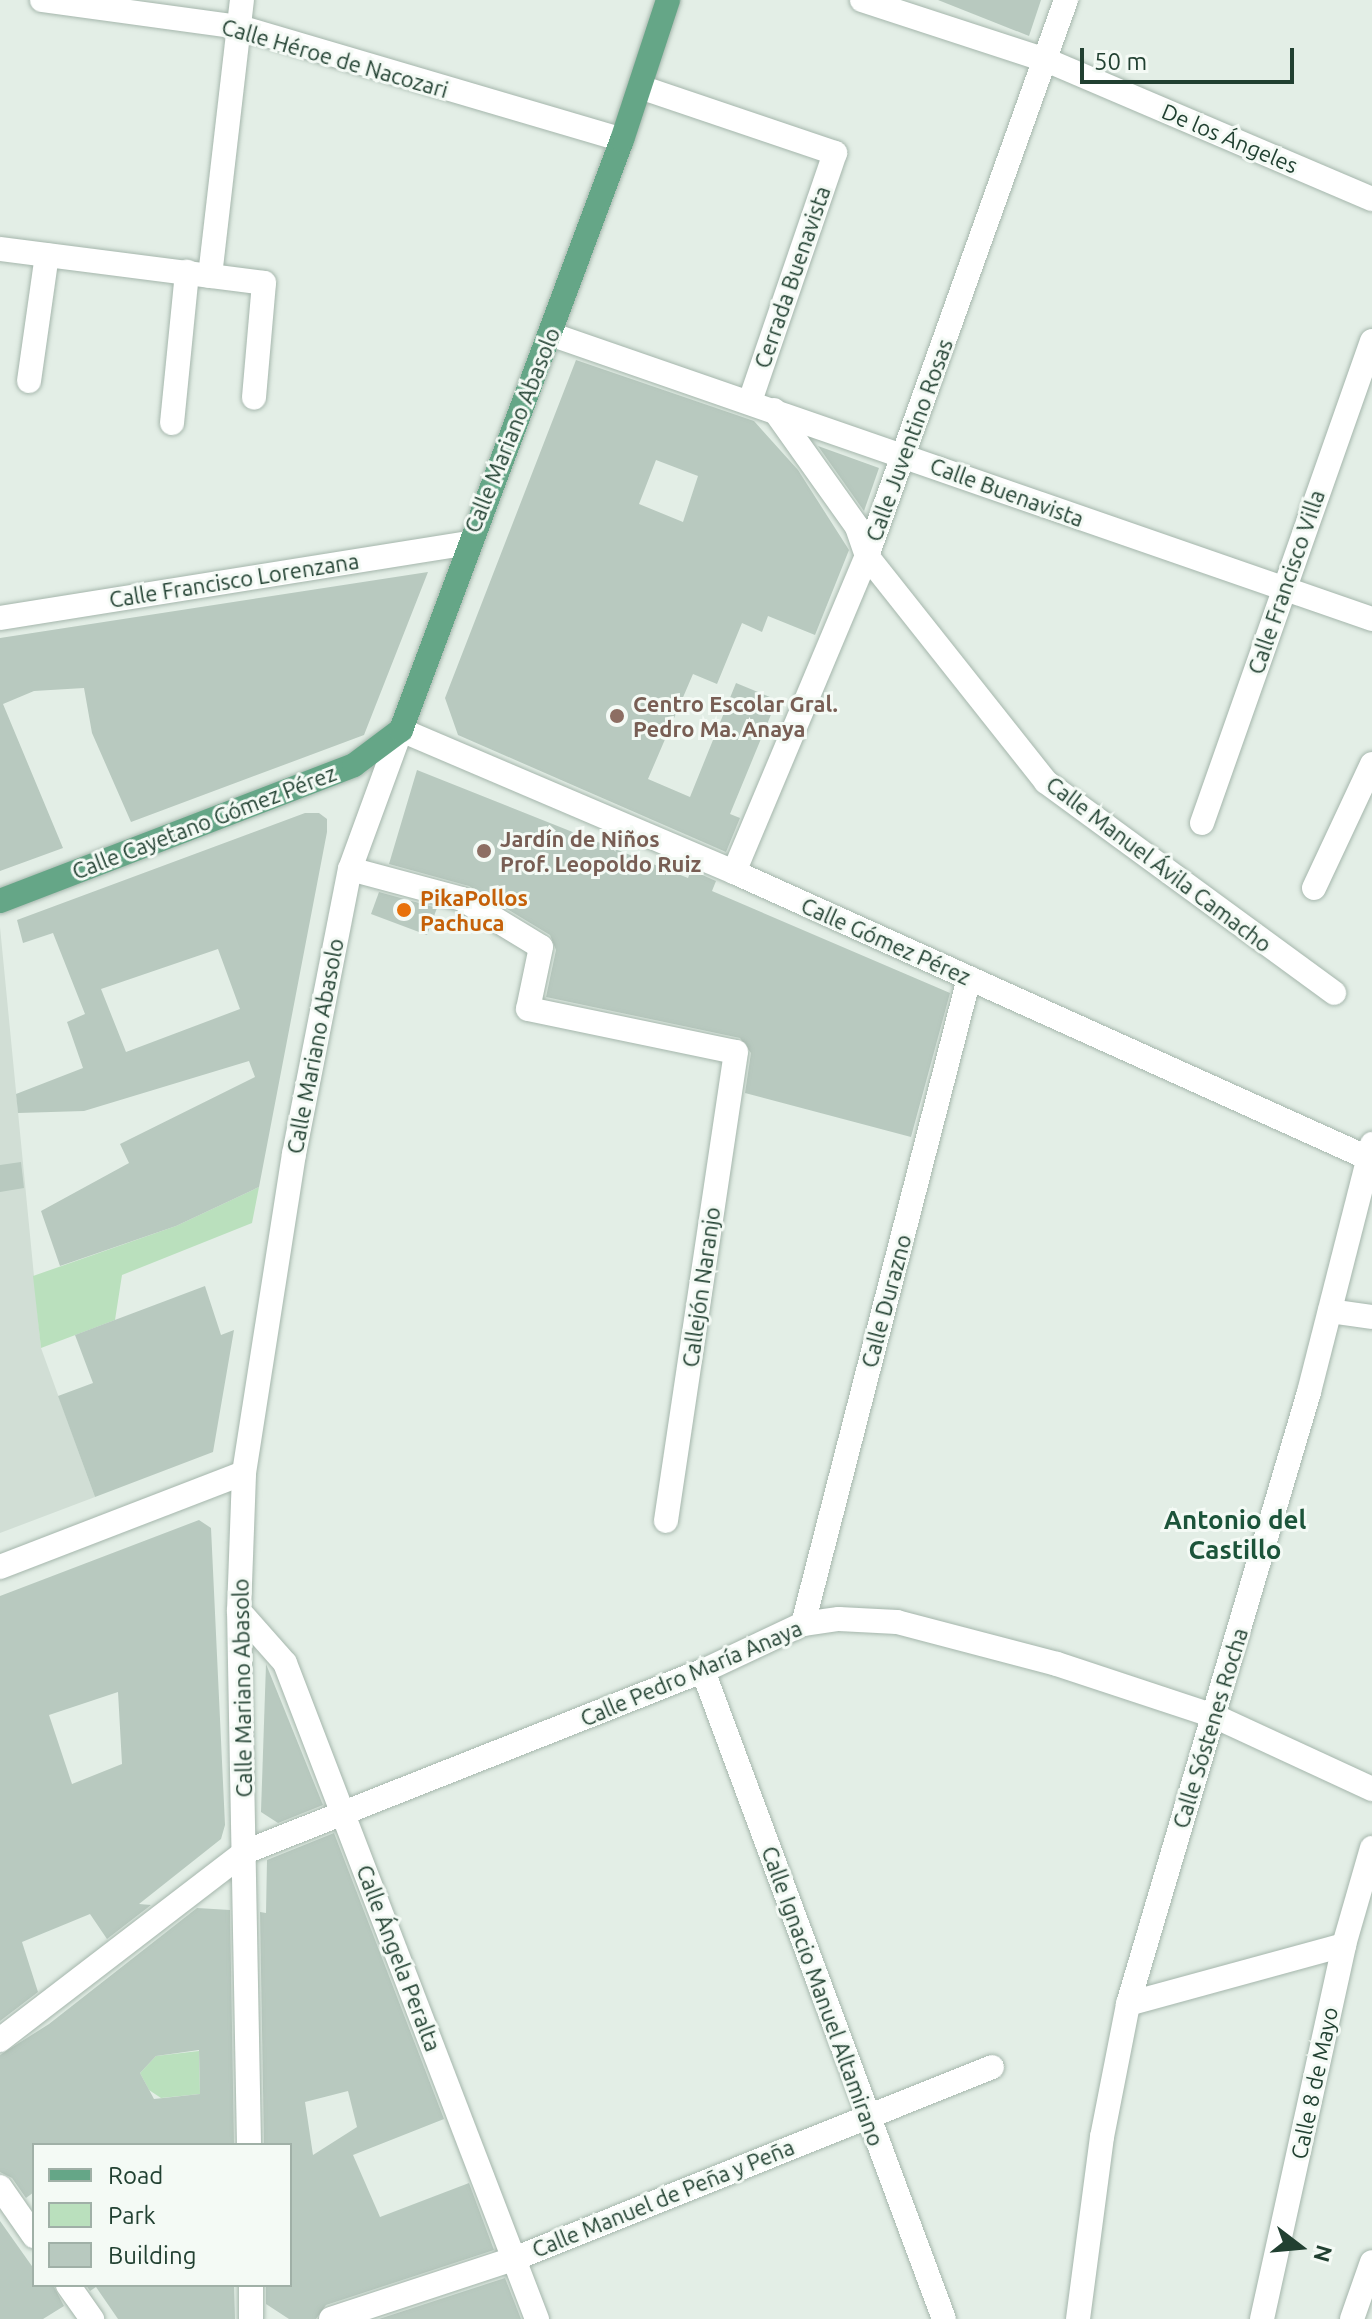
<!DOCTYPE html>
<meta charset="utf-8">
<style>
body{margin:0}
#map{position:relative;width:1372px;height:2319px;overflow:hidden;background:#e3eee6;font-family:Ubuntu,sans-serif}
div>[style]{position:absolute}
.built>*{inset:0;background:#d1ded5}
.green>*{inset:0;background:#bae0bd}
.building>*{inset:0;background:#b8c9bf}
.roads{filter:drop-shadow(0 0 2px #a5b6ac) drop-shadow(0 0 2px #a5b6ac)}
.minor>*{height:24px;margin:-12px;padding:0 12px;transform-origin:12px;border-radius:12px;background:#fff}
.tertiary>*{height:24px;margin:-12px;padding:0 12px;transform-origin:12px;border-radius:12px;background:#fff}
.primary>*{height:24px;margin:-12px;padding:0 12px;transform-origin:12px;border-radius:12px;background:#65a687}
.dots>*{width:22px;height:22px;translate:-50% -50%;box-sizing:border-box;border:4px solid #f4faf5;border-radius:50%}
span{translate:-50% -50%;white-space:nowrap;text-align:center;line-height:1.15;-webkit-text-stroke:6px #f4faf5;paint-order:stroke}
.street-label{font-size:22px;color:#214031}
.education-label{font-size:22px;color:#785e54;font-weight:700}
.left{translate:0 -50%;text-align:left}
.food-label{font-size:22px;color:#c56008;font-weight:700}
.quarter-label{font-size:26px;color:#1c543a;font-weight:700}
.legend{position:absolute;left:32px;top:2143px;width:260px;height:144px;box-sizing:border-box;background:#f4faf5;border:2px solid #a0b0a7;margin:0;padding:10px 14px;list-style:none;font-size:24px;color:#214031}
.legend li{display:flex;align-items:center;gap:16px;height:40px}
.legend b{width:40px;border:2px solid #a0b0a7}
.north{position:absolute;left:1260px;top:2207px;width:80px;height:80px;-webkit-text-stroke:6px #f4faf5;paint-order:stroke;rotate:106deg;font-size:22px;font-weight:700;line-height:32px;text-align:center;color:#214031}
.north::after{content:'';display:block;margin:auto;width:28px;height:36px;background:#214031;clip-path:polygon(50% 0,100% 100%,50% 72%,0 100%)}
.scale{position:absolute;left:1080px;top:48px;width:214px;height:36px;box-sizing:border-box;border:4px solid #214031;border-top:0;padding-left:10px;font-size:24px;line-height:28px;white-space:nowrap;color:#214031;-webkit-text-stroke:6px #f4faf5;paint-order:stroke}
</style>
<div id="map">
<div class="built">
<i style="clip-path:polygon(0 927px,41px 1348px,95px 1497px,0 1533px)"></i>
</div>
<div class="green">
<i style="clip-path:polygon(259px 1187px,252px 1223px,122px 1275px,115px 1320px,41px 1348px,33px 1276px,176px 1226px)"></i>
<i style="clip-path:polygon(199px 2051px,200px 2094px,161px 2098px,149px 2090px,140px 2073px,156px 2056px)"></i>
</div>
<div class="building">
<i style="clip-path:polygon(938px 0,1041px 0,1029px 36px)"></i>
<i style="clip-path:polygon(evenodd,576px 360px,754px 421px,798px 470px,849px 550px,815px 635px,768px 616px,762px 632px,742px 623px,717px 684px,693px 674px,648px 779px,690px 797px,736px 683px,777px 700px,730px 814px,740px 818px,726px 852px,458px 735px,445px 698px,576px 360px,656px 460px,698px 476px,683px 522px,639px 504px,656px 460px)"></i>
<i style="clip-path:polygon(818px 446px,879px 468px,864px 511px)"></i>
<i style="clip-path:polygon(428px 572px,364px 735px,131px 822px,92px 733px,84px 688px,34px 691px,3px 704px,63px 848px,0 871px,0 638px)"></i>
<i style="clip-path:polygon(417px 770px,688px 878px,691px 870px,716px 881px,712px 891px,950px 993px,911px 1137px,745px 1093px,751px 1053px,740px 1038px,546px 997px,556px 950px,550px 935px,469px 886px,389px 864px)"></i>
<i style="clip-path:polygon(evenodd,305px 813px,319px 813px,327px 819px,327px 832px,259px 1187px,176px 1226px,60px 1266px,41px 1211px,129px 1163px,120px 1144px,255px 1077px,249px 1061px,84px 1111px,18px 1113px,16px 1094px,83px 1068px,67px 1022px,85px 1014px,53px 933px,23px 943px,17px 920px,305px 813px,218px 949px,240px 1009px,126px 1052px,101px 989px,218px 949px)"></i>
<i style="clip-path:polygon(379px 892px,437px 908px,427px 935px,371px 914px)"></i>
<i style="clip-path:polygon(21px 1162px,24px 1188px,0 1192px,0 1165px)"></i>
<i style="clip-path:polygon(205px 1286px,221px 1335px,234px 1330px,213px 1452px,95px 1497px,58px 1396px,93px 1383px,75px 1335px)"></i>
<i style="clip-path:polygon(evenodd,199px 1520px,211px 1528px,225px 1825px,221px 1839px,139px 1904px,151px 1905px,107px 1939px,90px 1914px,22px 1942px,38px 1992px,0 2021px,0 1596px,199px 1520px,118px 1692px,122px 1764px,72px 1784px,49px 1715px,118px 1692px)"></i>
<i style="clip-path:polygon(266px 1664px,323px 1805px,278px 1823px,261px 1812px)"></i>
<i style="clip-path:polygon(evenodd,334px 1833px,444px 2119px,353px 2155px,380px 2217px,469px 2183px,494px 2250px,326px 2305px,316px 2319px,289px 2319px,266px 2304px,266px 2285px,290px 2285px,290px 2145px,264px 2145px,260px 1912px,266px 1913px,267px 1860px,334px 1833px,348px 2091px,357px 2127px,313px 2155px,305px 2102px,348px 2091px)"></i>
<i style="clip-path:polygon(evenodd,197px 1908px,230px 1910px,234px 2145px,34px 2145px,34px 2192px,26px 2198px,12px 2178px,0 2172px,0 2055px,49px 2024px,197px 1908px,199px 2050px,200px 2094px,154px 2099px,140px 2073px,156px 2056px,199px 2050px)"></i>
<i style="clip-path:polygon(0 2221px,34px 2269px,34px 2285px,53px 2285px,64px 2306px,43px 2319px,0 2319px)"></i>
<i style="clip-path:polygon(505px 2278px,521px 2319px,379px 2319px)"></i>
<i style="clip-path:polygon(86px 2285px,234px 2285px,235px 2319px,118px 2319px,96px 2287px,90px 2291px)"></i>
</div>
<div class="roads">
<div class="minor">
<i style="left:42px;top:0;width:199px;rotate:7.8deg"></i>
<i style="left:239px;top:27px;width:399px;rotate:16.4deg"></i>
<i style="left:862px;top:0;width:194px;rotate:18.1deg"></i>
<i style="left:1046px;top:60px;width:354px;rotate:23.1deg"></i>
<i style="left:640px;top:87px;width:206px;rotate:18.7deg"></i>
<i style="left:835px;top:153px;width:262px;rotate:108.9deg"></i>
<i style="left:0;top:249px;width:266px;rotate:7.3deg"></i>
<i style="left:264px;top:283px;width:115px;rotate:95deg"></i>
<i style="left:210px;top:276px;width:278px;rotate:-83.4deg"></i>
<i style="left:550px;top:334px;width:870px;rotate:19.12deg"></i>
<i style="left:29px;top:381px;width:127px;rotate:-81.9deg"></i>
<i style="left:774px;top:410px;width:143px;rotate:54.6deg"></i>
<i style="left:857px;top:527px;width:31px;rotate:71deg"></i>
<i style="left:867px;top:556px;width:288px;rotate:51.6deg"></i>
<i style="left:1046px;top:782px;width:357px;rotate:36.2deg"></i>
<i style="left:172px;top:423px;width:152px;rotate:-84.3deg"></i>
<i style="left:0;top:618px;width:473px;rotate:-9.1deg"></i>
<i style="left:401px;top:730px;width:362px;rotate:23.1deg"></i>
<i style="left:734px;top:872px;width:696px;rotate:24.28deg"></i>
<i style="left:1202px;top:823px;width:511px;rotate:-70.57deg"></i>
<i style="left:350px;top:869px;width:116px;rotate:15deg"></i>
<i style="left:462px;top:899px;width:92px;rotate:31.3deg"></i>
<i style="left:541px;top:947px;width:63px;rotate:101.8deg"></i>
<i style="left:528px;top:1009px;width:212px;rotate:11.7deg"></i>
<i style="left:736px;top:1052px;width:474px;rotate:98.5deg"></i>
<i style="left:734px;top:872px;width:343px;rotate:-67.2deg"></i>
<i style="left:867px;top:556px;width:591px;rotate:-70.31deg"></i>
<i style="left:1314px;top:888px;width:137px;rotate:-64.9deg"></i>
<i style="left:1330px;top:1311px;width:42px;rotate:8.1deg"></i>
<i style="left:239px;top:1611px;width:69px;rotate:48.5deg"></i>
<i style="left:285px;top:1663px;width:703px;rotate:68.99deg"></i>
<i style="left:803px;top:1624px;width:667px;rotate:-75.59deg"></i>
<i style="left:703px;top:1671px;width:691px;rotate:69.6deg"></i>
<i style="left:1128px;top:2004px;width:224px;rotate:-15.3deg"></i>
<i style="left:0;top:2040px;width:309px;rotate:-37.5deg"></i>
<i style="left:245px;top:1852px;width:492px;rotate:-21.6deg"></i>
<i style="left:703px;top:1671px;width:110px;rotate:-25.2deg"></i>
<i style="left:803px;top:1624px;width:36px;rotate:-8deg"></i>
<i style="left:839px;top:1619px;width:58px;rotate:3deg"></i>
<i style="left:897px;top:1622px;width:165px;rotate:14.7deg"></i>
<i style="left:1057px;top:1664px;width:165px;rotate:18.3deg"></i>
<i style="left:1214px;top:1716px;width:174px;rotate:24.8deg"></i>
<i style="left:331px;top:2319px;width:193px;rotate:-18.2deg"></i>
<i style="left:514px;top:2259px;width:515px;rotate:-21.88deg"></i>
<i style="left:1078px;top:2319px;width:184px;rotate:-82.5deg"></i>
<i style="left:1102px;top:2137px;width:136px;rotate:-78.9deg"></i>
<i style="left:1128px;top:2004px;width:638px;rotate:-73.52deg"></i>
<i style="left:1309px;top:1392px;width:256px;rotate:-75.7deg"></i>
<i style="left:1262px;top:2319px;width:383px;rotate:-77.6deg"></i>
<i style="left:1344px;top:1945px;width:101px;rotate:-73.9deg"></i>
<i style="left:1352px;top:2319px;width:60px;rotate:-70.7deg"></i>
</div>
<div class="tertiary">
<i style="left:0;top:1567px;width:261px;rotate:-21.1deg"></i>
<i style="left:249px;top:2145px;width:534px;rotate:-91.07deg"></i>
<i style="left:239px;top:1611px;width:138px;rotate:-87.9deg"></i>
<i style="left:244px;top:1473px;width:323px;rotate:-81.1deg"></i>
<i style="left:294px;top:1154px;width:290px;rotate:-78.9deg"></i>
<i style="left:350px;top:869px;width:148px;rotate:-69.9deg"></i>
<i style="left:0;top:2187px;width:60px;rotate:55.2deg"></i>
<i style="left:68px;top:2285px;width:42px;rotate:54.8deg"></i>
<i style="left:251px;top:2285px;width:34px;rotate:90deg"></i>
</div>
<div class="primary">
<i style="left:0;top:901px;width:379px;rotate:-21deg"></i>
<i style="left:354px;top:765px;width:59px;rotate:-36.7deg"></i>
<i style="left:401px;top:730px;width:630px;rotate:-69.47deg"></i>
<i style="left:622px;top:140px;width:147px;rotate:-71.8deg"></i>
</div>
</div>
<div class="dots">
<i style="left:617px;top:716px;background:#8d6e63"></i>
<i style="left:484px;top:851px;background:#8d6e63"></i>
<i style="left:404px;top:910px;background:#e8710a"></i>
</div>
<div class="street-label">
<span style="left:335px;top:58px;rotate:16deg">Calle Héroe de Nacozari</span>
<span style="left:1230px;top:138px;rotate:23deg">De los Ángeles</span>
<span style="left:792px;top:277px;rotate:-71deg">Cerrada Buenavista</span>
<span style="left:512px;top:430px;rotate:-68deg">Calle Mariano Abasolo</span>
<span style="left:909px;top:440px;rotate:-70deg">Calle Juventino Rosas</span>
<span style="left:1007px;top:492px;rotate:20deg">Calle Buenavista</span>
<span style="left:234px;top:580px;rotate:-9deg">Calle Francisco Lorenzana</span>
<span style="left:1286px;top:582px;rotate:-71deg">Calle Francisco Villa</span>
<span style="left:204px;top:822px;rotate:-21deg">Calle Cayetano Gómez Pérez</span>
<span style="left:1159px;top:864px;rotate:37deg">Calle Manuel Ávila Camacho</span>
<span style="left:886px;top:941px;rotate:24deg">Calle Gómez Pérez</span>
<span style="left:315px;top:1046px;rotate:-79deg">Calle Mariano Abasolo</span>
<span style="left:701px;top:1287px;rotate:-82deg">Callejón Naranjo</span>
<span style="left:886px;top:1301px;rotate:-75deg">Calle Durazno</span>
<span style="left:691px;top:1673px;rotate:-23deg">Calle Pedro María Anaya</span>
<span style="left:242px;top:1688px;rotate:-91deg">Calle Mariano Abasolo</span>
<span style="left:1210px;top:1728px;rotate:-73deg">Calle Sóstenes Rocha</span>
<span style="left:399px;top:1958px;rotate:69deg">Calle Ángela Peralta</span>
<span style="left:823px;top:1996px;rotate:70deg">Calle Ignacio Manuel Altamirano</span>
<span style="left:1314px;top:2083px;rotate:-78deg">Calle 8 de Mayo</span>
<span style="left:663px;top:2198px;rotate:-22deg">Calle Manuel de Peña y Peña</span>
</div>
<div class="education-label">
<span class="left" style="left:633px;top:716px">Centro Escolar Gral.<br>Pedro Ma. Anaya</span>
<span class="left" style="left:500px;top:851px">Jardín de Niños<br>Prof. Leopoldo Ruiz</span>
</div>
<div class="food-label">
<span class="left" style="left:420px;top:910px">PikaPollos<br>Pachuca</span>
</div>
<div class="quarter-label">
<span style="left:1235px;top:1535px">Antonio del<br>Castillo</span>
</div>
<ul class="legend">
<li><b style="height:10px;background:#65a687"></b>Road</li>
<li><b style="height:22px;background:#bae0bd"></b>Park</li>
<li><b style="height:22px;background:#b8c9bf"></b>Building</li>
</ul>
<div class="north">N</div>
<div class="scale">50 m</div>
</div>
